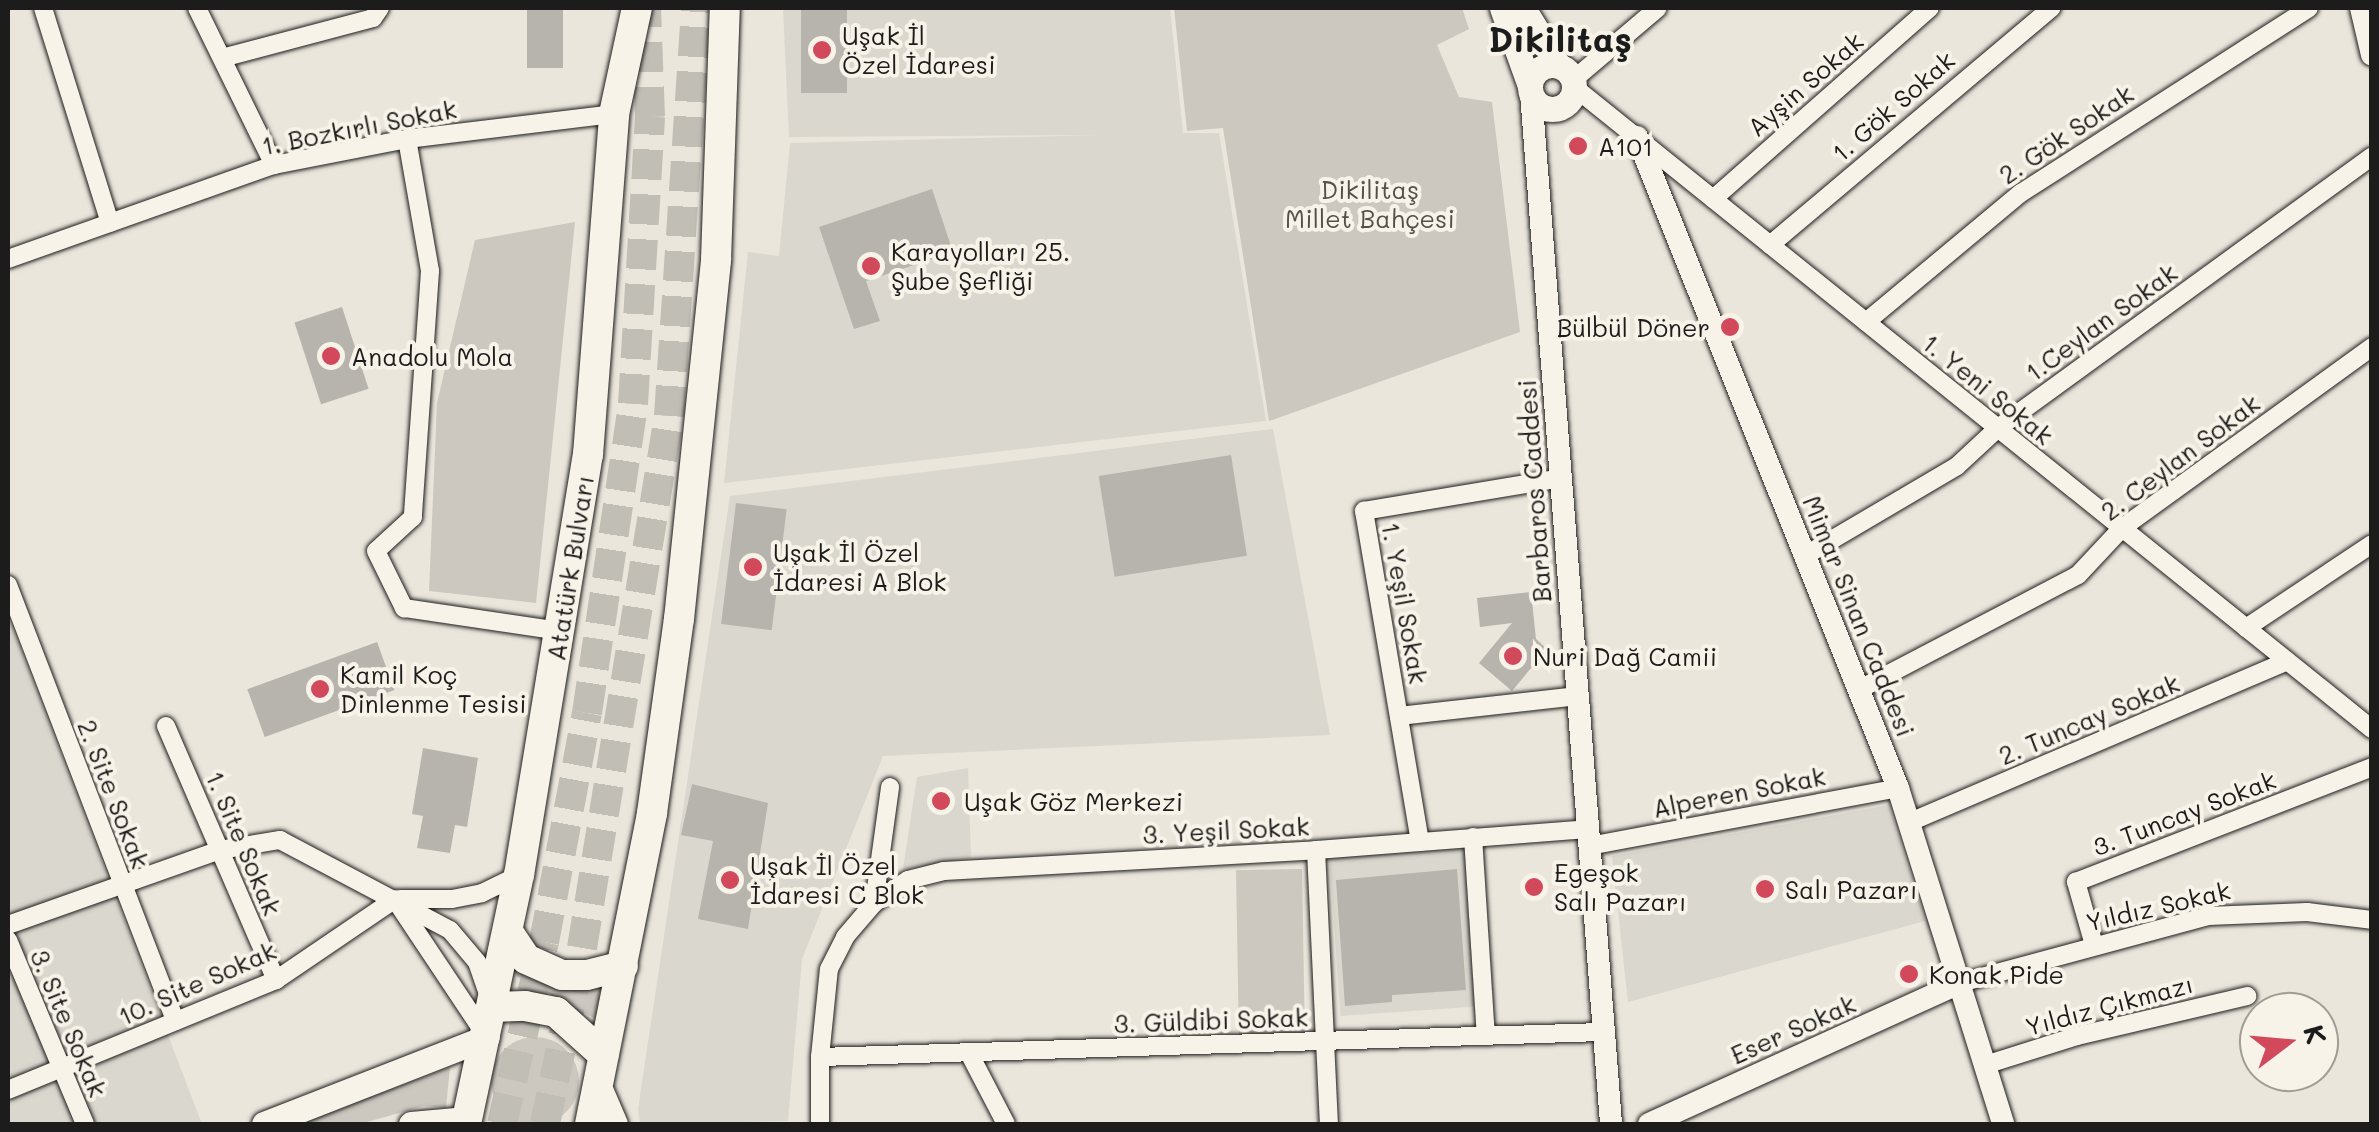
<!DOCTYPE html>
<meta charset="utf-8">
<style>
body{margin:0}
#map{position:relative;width:2379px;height:1132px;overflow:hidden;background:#eae6dc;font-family:Mali,sans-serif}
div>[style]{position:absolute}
.built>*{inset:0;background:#dad7ce;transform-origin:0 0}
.green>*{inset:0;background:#ccc8c0;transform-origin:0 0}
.round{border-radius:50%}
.building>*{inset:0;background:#b6b4ac;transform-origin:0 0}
.trunk-tunnel>*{height:30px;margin-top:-15px;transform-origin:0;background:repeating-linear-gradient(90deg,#c1beb6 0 30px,transparent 0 45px)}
.roads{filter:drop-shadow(0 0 2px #1c1c1c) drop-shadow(0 0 2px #1c1c1c)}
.minor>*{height:18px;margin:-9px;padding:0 9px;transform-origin:9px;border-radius:9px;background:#f7f3e8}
.tertiary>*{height:22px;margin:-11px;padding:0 11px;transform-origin:11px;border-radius:11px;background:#f7f3e8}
.secondary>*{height:25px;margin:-12.5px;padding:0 12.5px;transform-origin:12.5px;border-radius:12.5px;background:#f7f3e8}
.secondary>.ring{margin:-12.5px;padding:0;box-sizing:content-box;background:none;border:25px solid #f7f3e8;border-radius:50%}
.trunk>*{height:30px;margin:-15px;padding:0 15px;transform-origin:15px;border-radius:15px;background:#f7f3e8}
.dots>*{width:28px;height:28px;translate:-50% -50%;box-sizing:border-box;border:5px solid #f7f3e8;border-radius:50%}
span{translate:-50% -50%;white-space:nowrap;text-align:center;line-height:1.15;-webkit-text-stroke:8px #f7f3e8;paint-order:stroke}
.poi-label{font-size:25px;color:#1c1c1c}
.left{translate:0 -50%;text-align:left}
.right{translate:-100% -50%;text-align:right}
.street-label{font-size:25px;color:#1c1c1c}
.park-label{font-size:25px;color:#51504d}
.district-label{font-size:35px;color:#1c1c1c;font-weight:700}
.frame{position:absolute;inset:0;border:10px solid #1c1c1c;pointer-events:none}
.north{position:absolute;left:2239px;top:992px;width:100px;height:100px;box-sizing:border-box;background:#f7f3e8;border:2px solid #9f9d96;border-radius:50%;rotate:74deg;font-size:28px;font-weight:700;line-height:40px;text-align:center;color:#1c1c1c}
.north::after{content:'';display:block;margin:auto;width:35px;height:45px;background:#d1495b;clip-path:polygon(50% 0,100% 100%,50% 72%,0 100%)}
</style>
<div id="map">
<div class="built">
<i style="clip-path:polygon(783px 8px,1170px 8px,1183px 133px,1219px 133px,1266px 421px,724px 483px,748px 252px,779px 256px,790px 143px,1099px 135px,789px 137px)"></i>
<i style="clip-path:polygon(1273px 429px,1330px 735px,883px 756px,802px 959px,788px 1121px,640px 1124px,638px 1109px,730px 496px)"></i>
<i style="clip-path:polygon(8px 617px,202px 1124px,8px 1124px)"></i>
<i style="clip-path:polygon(968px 768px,971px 858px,903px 869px,917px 777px)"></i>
<i style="clip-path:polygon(1889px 805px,1925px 921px,1628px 1002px,1612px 856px)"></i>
<i style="left:1465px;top:848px;width:159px;height:136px;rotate:86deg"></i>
</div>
<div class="green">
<i style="clip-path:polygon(1174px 8px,1462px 8px,1469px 29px,1437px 45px,1459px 97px,1492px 102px,1520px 332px,1269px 421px,1223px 128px,1187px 131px)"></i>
<i style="clip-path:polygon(575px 222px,536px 603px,429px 591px,437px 403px,475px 240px)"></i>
<i style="left:1302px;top:869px;width:166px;height:66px;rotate:89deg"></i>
<i style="clip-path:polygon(520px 969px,601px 983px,596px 1019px,516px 976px)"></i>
<i class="round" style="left:491px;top:1037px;width:88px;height:88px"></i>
<i style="clip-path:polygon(450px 1067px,446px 1108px,424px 1106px,360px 1124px,298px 1124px)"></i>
</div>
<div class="building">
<i style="left:527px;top:8px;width:36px;height:60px"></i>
<i style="left:801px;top:8px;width:46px;height:85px"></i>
<i style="clip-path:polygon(932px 189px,953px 252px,866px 281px,880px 321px,854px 329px,819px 227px)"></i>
<i style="left:342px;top:307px;width:86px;height:50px;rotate:72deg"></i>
<i style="left:1231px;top:455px;width:102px;height:134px;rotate:81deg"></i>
<i style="left:736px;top:503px;width:51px;height:122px;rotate:7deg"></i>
<i style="clip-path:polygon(1531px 592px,1536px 639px,1547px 649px,1512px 691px,1479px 663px,1512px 623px,1480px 627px,1477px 598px)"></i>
<i style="left:377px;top:642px;width:51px;height:138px;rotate:70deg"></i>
<i style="clip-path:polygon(423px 748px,478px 758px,467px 827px,455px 825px,450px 853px,417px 848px,423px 816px,412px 814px)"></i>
<i style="clip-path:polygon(692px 784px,768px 803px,748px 929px,698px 919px,713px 841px,681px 835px)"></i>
<i style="clip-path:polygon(1457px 869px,1466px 990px,1392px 995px,1392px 1002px,1345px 1006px,1336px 880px)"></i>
</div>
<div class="trunk-tunnel">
<i style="left:502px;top:1124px;width:187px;rotate:-77deg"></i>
<i style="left:544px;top:942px;width:233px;rotate:-79.4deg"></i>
<i style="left:587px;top:713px;width:312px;rotate:-81.5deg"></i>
<i style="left:633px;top:404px;width:288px;rotate:-86.6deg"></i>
<i style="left:650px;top:117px;width:109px;rotate:-92.1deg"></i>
<i style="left:545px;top:1124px;width:180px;rotate:-78.1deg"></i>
<i style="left:582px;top:948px;width:539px;rotate:-80.71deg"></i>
<i style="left:669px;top:416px;width:409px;rotate:-86.2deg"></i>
</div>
<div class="roads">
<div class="minor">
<i style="left:43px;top:8px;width:225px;rotate:72.7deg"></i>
<i style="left:197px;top:8px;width:175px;rotate:63.9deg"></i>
<i style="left:222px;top:58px;width:156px;rotate:-14.8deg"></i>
<i style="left:373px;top:18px;width:12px;rotate:-55deg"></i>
<i style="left:1573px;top:80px;width:111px;rotate:-40.3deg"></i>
<i style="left:1574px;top:87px;width:1024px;rotate:38.82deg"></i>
<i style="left:407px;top:139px;width:134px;rotate:80.1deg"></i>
<i style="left:430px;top:271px;width:247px;rotate:94deg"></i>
<i style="left:413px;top:517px;width:50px;rotate:137.4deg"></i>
<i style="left:376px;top:551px;width:64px;rotate:63.8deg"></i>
<i style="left:404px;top:608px;width:158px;rotate:8.4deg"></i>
<i style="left:1713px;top:199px;width:289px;rotate:-41.4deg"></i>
<i style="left:1770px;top:245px;width:368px;rotate:-40.1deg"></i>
<i style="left:8px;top:259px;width:282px;rotate:-19.5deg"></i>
<i style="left:274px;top:165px;width:136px;rotate:-11.1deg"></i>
<i style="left:407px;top:139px;width:209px;rotate:-6.9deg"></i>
<i style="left:1866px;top:322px;width:202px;rotate:-39.8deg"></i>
<i style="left:2021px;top:193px;width:342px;rotate:-32.7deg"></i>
<i style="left:1806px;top:555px;width:175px;rotate:-30.5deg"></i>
<i style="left:1957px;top:466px;width:56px;rotate:-42.8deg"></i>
<i style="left:1998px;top:428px;width:462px;rotate:-36deg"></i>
<i style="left:8px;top:585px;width:467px;rotate:69deg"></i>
<i style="left:2246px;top:628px;width:151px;rotate:-33.7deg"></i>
<i style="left:1860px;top:689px;width:246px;rotate:-27.6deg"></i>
<i style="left:2078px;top:575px;width:64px;rotate:-46.9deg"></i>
<i style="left:2122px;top:528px;width:309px;rotate:-35.9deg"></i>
<i style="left:1399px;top:716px;width:180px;rotate:-6.4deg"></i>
<i style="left:166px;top:726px;width:277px;rotate:66.6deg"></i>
<i style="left:1910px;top:822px;width:410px;rotate:-23.1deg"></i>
<i style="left:1473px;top:837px;width:199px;rotate:86.3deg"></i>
<i style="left:1420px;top:842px;width:336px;rotate:-99.6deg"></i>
<i style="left:1364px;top:511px;width:200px;rotate:-9.5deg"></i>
<i style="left:1589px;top:846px;width:314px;rotate:-10.6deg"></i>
<i style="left:1316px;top:850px;width:274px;rotate:87.3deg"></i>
<i style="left:400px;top:899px;width:52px"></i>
<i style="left:452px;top:899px;width:31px;rotate:-11deg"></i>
<i style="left:482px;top:893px;width:41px;rotate:-25.9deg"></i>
<i style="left:874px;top:903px;width:41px;rotate:-34.1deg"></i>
<i style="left:908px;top:880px;width:37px;rotate:-14deg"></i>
<i style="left:944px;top:871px;width:373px;rotate:-3.2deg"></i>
<i style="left:1316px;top:850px;width:273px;rotate:-4.4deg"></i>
<i style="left:398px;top:904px;width:159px;rotate:56.3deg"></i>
<i style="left:8px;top:925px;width:225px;rotate:-19.5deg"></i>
<i style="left:220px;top:850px;width:61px;rotate:-9.5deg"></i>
<i style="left:280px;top:840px;width:192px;rotate:27.9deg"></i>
<i style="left:450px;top:930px;width:42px;rotate:49.8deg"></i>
<i style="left:477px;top:962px;width:39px;rotate:71deg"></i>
<i style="left:8px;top:940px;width:199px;rotate:67.3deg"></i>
<i style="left:2094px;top:945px;width:66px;rotate:-105.9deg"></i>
<i style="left:2076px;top:882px;width:318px;rotate:-21.2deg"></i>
<i style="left:1960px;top:983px;width:257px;rotate:-15.1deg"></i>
<i style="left:2208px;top:916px;width:99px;rotate:-2.3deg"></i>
<i style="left:2307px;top:912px;width:65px;rotate:7deg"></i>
<i style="left:969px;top:1053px;width:80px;rotate:62.5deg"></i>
<i style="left:820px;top:1057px;width:784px;rotate:-1.83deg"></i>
<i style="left:1985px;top:1065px;width:96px;rotate:-17.5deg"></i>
<i style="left:2077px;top:1036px;width:175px;rotate:-13.2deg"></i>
<i style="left:8px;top:1090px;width:290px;rotate:-22.3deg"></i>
<i style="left:276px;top:980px;width:144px;rotate:-34.2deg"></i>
<i style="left:820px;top:1124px;width:67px;rotate:-90deg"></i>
<i style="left:820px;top:1057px;width:88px;rotate:-84.2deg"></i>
<i style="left:829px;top:969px;width:36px;rotate:-63deg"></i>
<i style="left:845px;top:937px;width:45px;rotate:-49.5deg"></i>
<i style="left:874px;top:903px;width:117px;rotate:-82.1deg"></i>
</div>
<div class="tertiary">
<i style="left:2361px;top:8px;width:48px;rotate:76.8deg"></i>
<i style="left:1531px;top:93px;width:1034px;rotate:85.56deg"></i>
<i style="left:1637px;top:137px;width:701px;rotate:68.15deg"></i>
<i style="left:1898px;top:788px;width:352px;rotate:72.6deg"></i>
<i style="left:599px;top:1082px;width:46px;rotate:66.8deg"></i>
<i style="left:1649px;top:1124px;width:341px;rotate:-24.4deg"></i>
</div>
<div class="secondary">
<i style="left:1502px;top:8px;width:83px;rotate:70.3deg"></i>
<i style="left:1523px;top:8px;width:67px;rotate:58.4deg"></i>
<i class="ring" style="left:1530px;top:65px;width:19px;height:19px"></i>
<i style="left:264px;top:1124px;width:239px;rotate:-21.3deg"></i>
<i style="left:411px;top:1124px;width:56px;rotate:-5.1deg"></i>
</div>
<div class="trunk">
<i style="left:508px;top:932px;width:32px;rotate:56deg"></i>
<i style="left:526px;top:959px;width:39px;rotate:24deg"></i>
<i style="left:562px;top:975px;width:25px"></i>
<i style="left:587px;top:975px;width:37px;rotate:-14deg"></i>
<i style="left:493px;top:1007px;width:32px;rotate:-2deg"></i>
<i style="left:525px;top:1006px;width:32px;rotate:11deg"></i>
<i style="left:556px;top:1012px;width:64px;rotate:41.9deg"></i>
<i style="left:466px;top:1124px;width:255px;rotate:-78deg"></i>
<i style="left:519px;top:875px;width:426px;rotate:-80.7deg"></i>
<i style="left:588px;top:455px;width:342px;rotate:-85.6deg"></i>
<i style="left:614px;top:114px;width:108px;rotate:-77.8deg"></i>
<i style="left:590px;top:1124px;width:317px;rotate:-78.7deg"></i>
<i style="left:652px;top:813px;width:196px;rotate:-82.1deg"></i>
<i style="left:679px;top:619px;width:361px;rotate:-84.1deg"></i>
<i style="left:716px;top:260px;width:252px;rotate:-88deg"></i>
</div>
</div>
<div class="dots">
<i style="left:822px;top:50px;background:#d1495b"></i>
<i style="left:1578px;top:146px;background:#d1495b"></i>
<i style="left:871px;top:266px;background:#d1495b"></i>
<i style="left:1730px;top:327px;background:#d1495b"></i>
<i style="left:331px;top:356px;background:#d1495b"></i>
<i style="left:753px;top:567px;background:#d1495b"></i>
<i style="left:1513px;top:656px;background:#d1495b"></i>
<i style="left:320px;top:689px;background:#d1495b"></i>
<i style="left:941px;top:801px;background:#d1495b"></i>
<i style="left:730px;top:880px;background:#d1495b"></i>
<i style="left:1534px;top:887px;background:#d1495b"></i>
<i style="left:1765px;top:889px;background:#d1495b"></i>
<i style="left:1909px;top:974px;background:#d1495b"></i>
</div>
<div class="poi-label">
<span class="left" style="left:842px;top:50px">Uşak İl<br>Özel İdaresi</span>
<span class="left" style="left:1598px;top:146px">A101</span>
<span class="left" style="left:891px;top:266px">Karayolları 25.<br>Şube Şefliği</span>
<span class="right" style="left:1710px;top:327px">Bülbül Döner</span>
<span class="left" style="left:351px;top:356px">Anadolu Mola</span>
<span class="left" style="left:773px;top:567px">Uşak İl Özel<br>İdaresi A Blok</span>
<span class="left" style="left:1533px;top:656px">Nuri Dağ Camii</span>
<span class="left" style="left:340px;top:689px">Kamil Koç<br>Dinlenme Tesisi</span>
<span class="left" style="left:964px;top:801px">Uşak Göz Merkezi</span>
<span class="left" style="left:750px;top:880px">Uşak İl Özel<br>İdaresi C Blok</span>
<span class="left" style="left:1554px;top:887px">Egeşok<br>Salı Pazarı</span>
<span class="left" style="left:1785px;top:889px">Salı Pazarı</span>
<span class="left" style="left:1929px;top:974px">Konak Pide</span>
</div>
<div class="street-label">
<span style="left:1805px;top:84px;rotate:-41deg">Ayşin Sokak</span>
<span style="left:1893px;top:106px;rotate:-41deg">1. Gök Sokak</span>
<span style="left:359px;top:127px;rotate:-11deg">1. Bozkırlı Sokak</span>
<span style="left:2066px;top:134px;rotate:-34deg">2. Gök Sokak</span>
<span style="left:2101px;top:322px;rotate:-36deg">1.Ceylan Sokak</span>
<span style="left:1988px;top:389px;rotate:39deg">1. Yeni Sokak</span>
<span style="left:2180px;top:457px;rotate:-37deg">2. Ceylan Sokak</span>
<span style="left:1534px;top:491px;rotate:-94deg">Barbaros Caddesi</span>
<span style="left:570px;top:568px;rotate:-81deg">Atatürk Bulvarı</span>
<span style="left:1405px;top:603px;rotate:80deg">1. Yeşil Sokak</span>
<span style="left:1859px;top:616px;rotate:68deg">Mimar Sinan Caddesi</span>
<span style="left:2089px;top:719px;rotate:-23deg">2. Tuncay Sokak</span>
<span style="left:1739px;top:792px;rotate:-11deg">Alperen Sokak</span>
<span style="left:114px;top:794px;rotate:69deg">2. Site Sokak</span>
<span style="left:2184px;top:813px;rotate:-21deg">3. Tuncay Sokak</span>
<span style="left:1226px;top:830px;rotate:-3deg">3. Yeşil Sokak</span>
<span style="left:244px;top:843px;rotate:67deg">1. Site Sokak</span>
<span style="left:2158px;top:906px;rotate:-13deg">Yıldız Sokak</span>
<span style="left:197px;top:983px;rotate:-24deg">10. Site Sokak</span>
<span style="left:2109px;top:1005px;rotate:-15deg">Yıldız Çıkmazı</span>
<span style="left:1211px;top:1020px;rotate:-2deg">3. Güldibi Sokak</span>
<span style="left:69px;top:1023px;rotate:67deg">3. Site Sokak</span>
<span style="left:1793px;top:1029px;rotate:-24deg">Eser Sokak</span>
</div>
<div class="park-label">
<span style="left:1370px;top:204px">Dikilitaş<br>Millet Bahçesi</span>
</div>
<div class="district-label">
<span style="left:1560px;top:38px">Dikilitaş</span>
</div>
<div class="frame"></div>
<div class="north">K</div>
</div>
